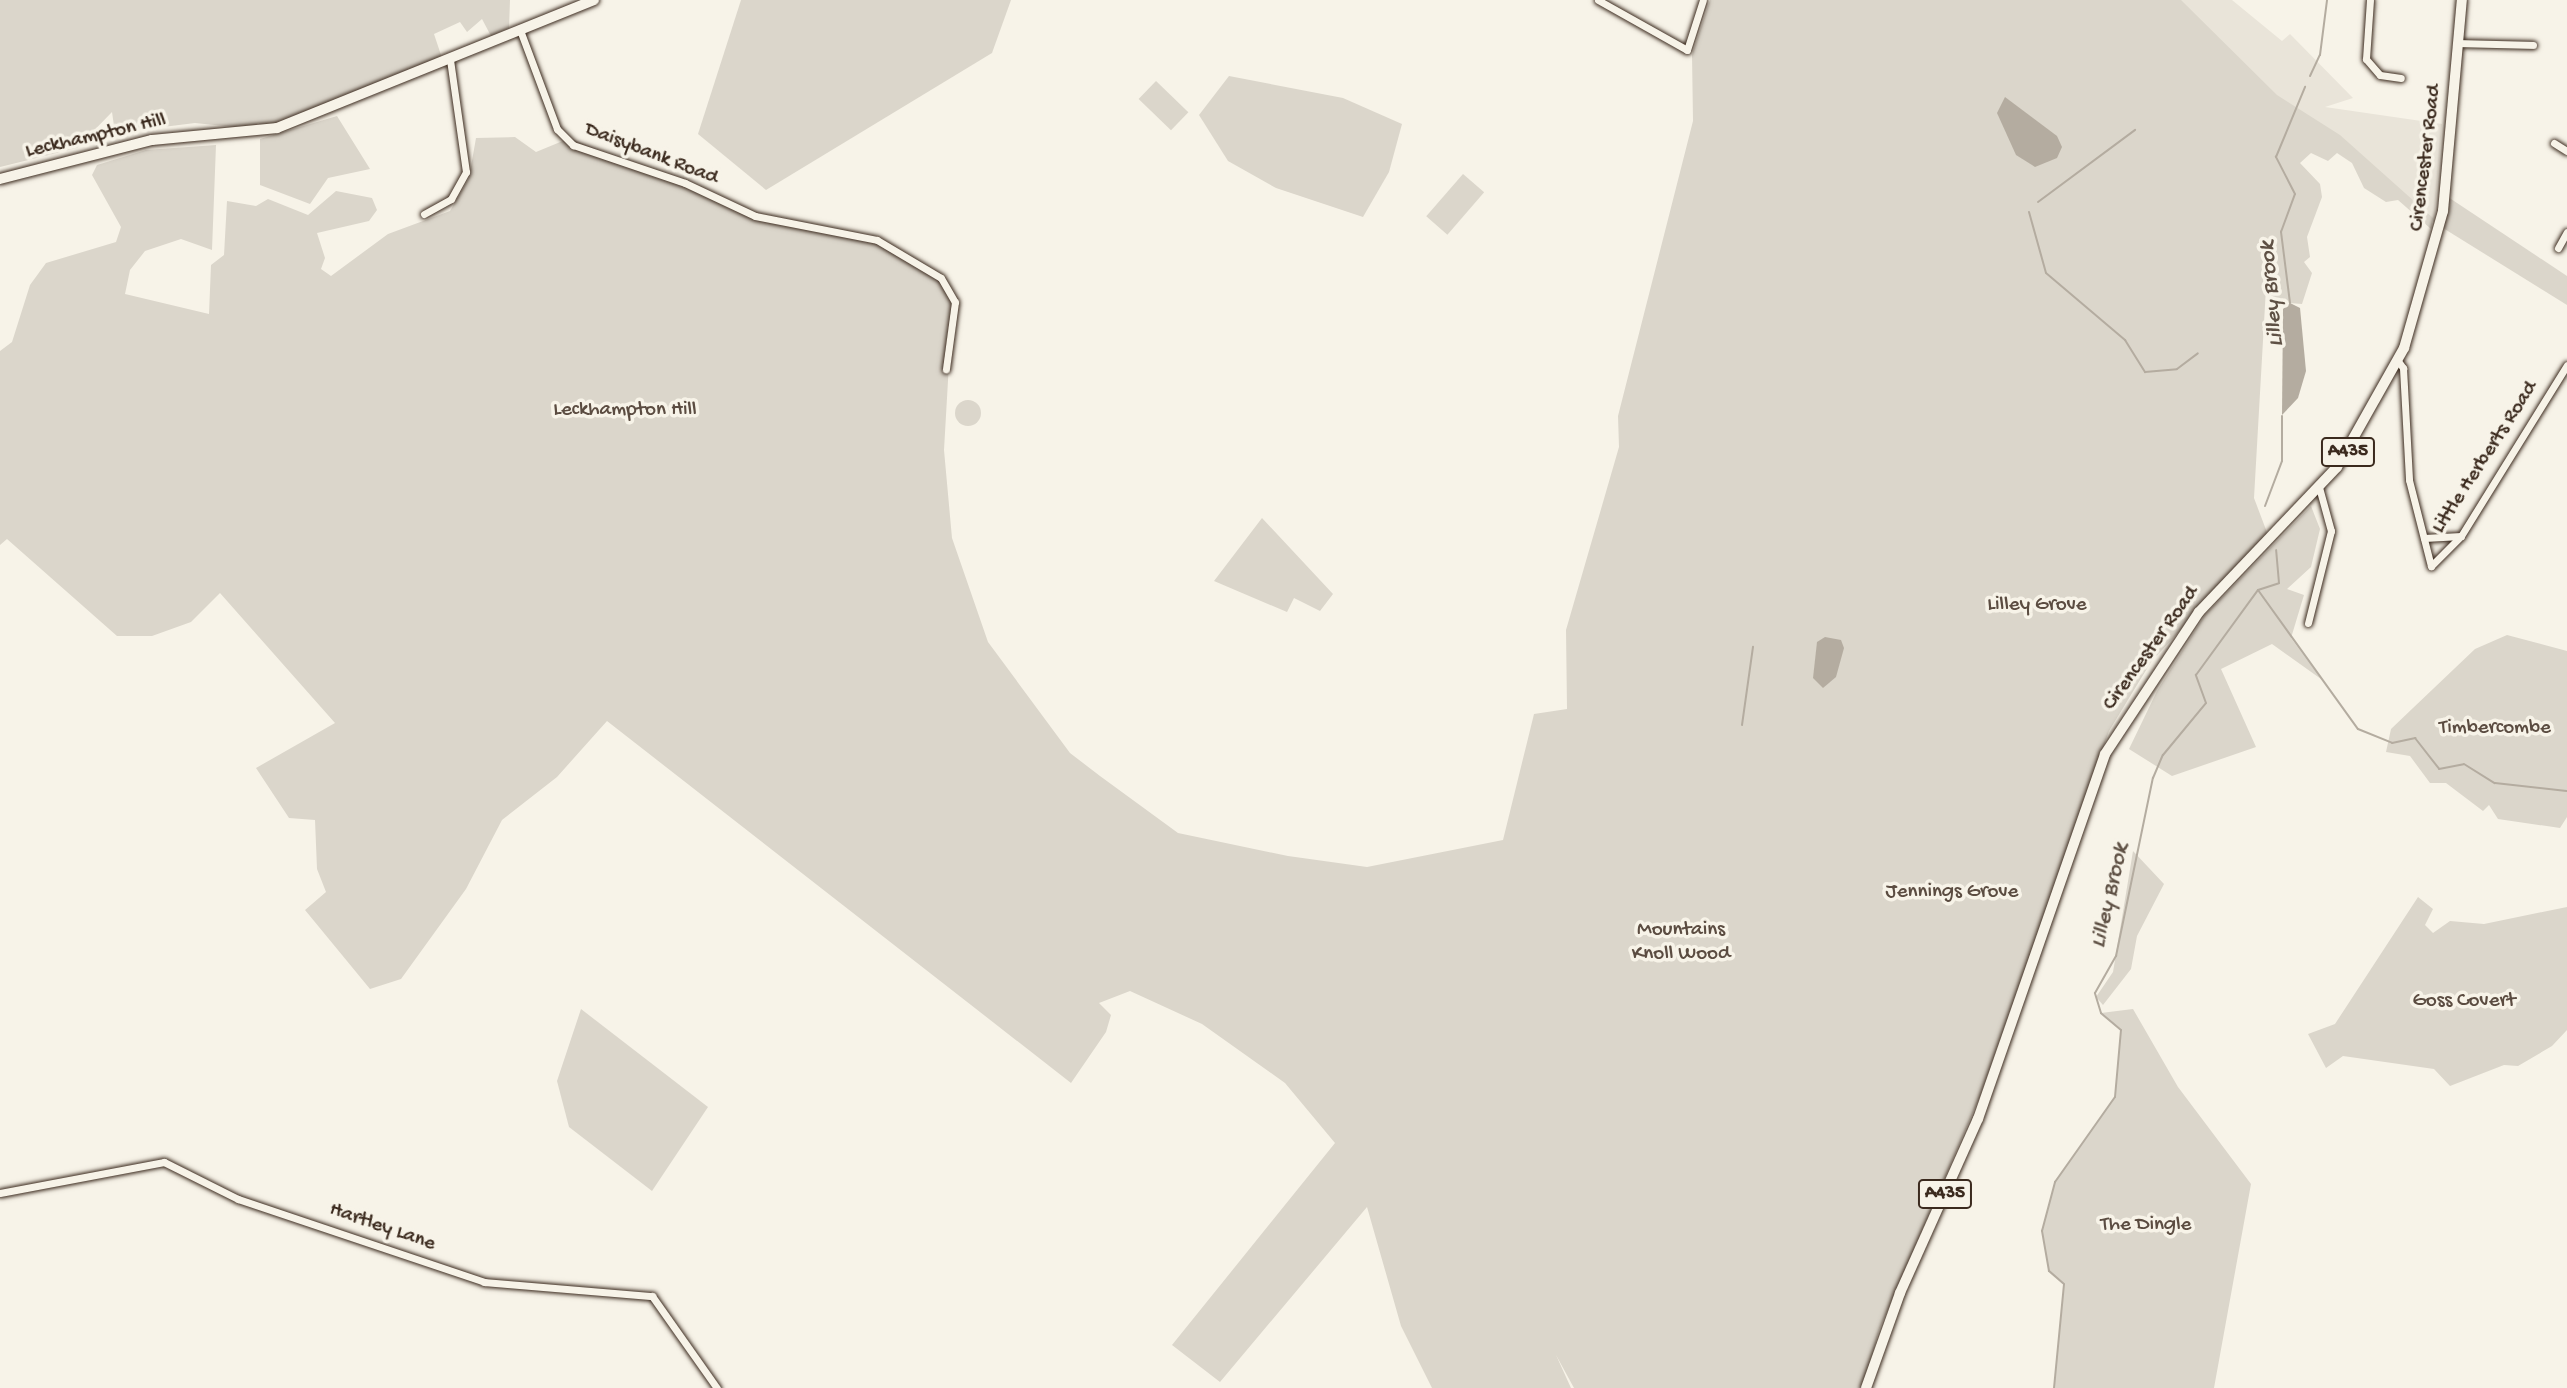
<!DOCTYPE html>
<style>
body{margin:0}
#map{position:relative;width:2567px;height:1388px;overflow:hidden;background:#f7f3e8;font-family:"Gochi Hand",sans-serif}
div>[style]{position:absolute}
.built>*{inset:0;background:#e9e4d9}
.green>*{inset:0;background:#dbd6cb;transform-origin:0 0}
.round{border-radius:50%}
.water>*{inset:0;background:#b4aca0}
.stream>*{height:2px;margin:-1px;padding:0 1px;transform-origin:1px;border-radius:1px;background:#b4aca0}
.roads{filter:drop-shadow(0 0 2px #3b2a1e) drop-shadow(0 0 2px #3b2a1e)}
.street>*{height:7px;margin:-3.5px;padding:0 3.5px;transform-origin:3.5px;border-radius:3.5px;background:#f7f3e8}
.secondary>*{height:10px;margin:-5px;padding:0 5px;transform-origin:5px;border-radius:5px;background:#f7f3e8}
.primary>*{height:10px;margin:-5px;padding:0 5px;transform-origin:5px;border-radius:5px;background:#f7f3e8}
span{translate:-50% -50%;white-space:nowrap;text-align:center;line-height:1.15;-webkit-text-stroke:7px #f7f3e8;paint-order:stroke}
.shield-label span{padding:2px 5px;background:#f7f3e8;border:2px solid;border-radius:5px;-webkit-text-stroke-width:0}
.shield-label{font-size:19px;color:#3b2a1e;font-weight:700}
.street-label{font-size:21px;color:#3b2a1e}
.park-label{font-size:21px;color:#5b4c41}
.water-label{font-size:23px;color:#5f5145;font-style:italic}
</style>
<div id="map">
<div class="built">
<i style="clip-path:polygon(2177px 0,2232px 0,2282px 41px,2290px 34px,2353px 98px,2325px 107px,2442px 124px,2434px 222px,2312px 122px,2291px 126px)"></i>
</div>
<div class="green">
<i style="clip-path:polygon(0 0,510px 0,509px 28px,491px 36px,482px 19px,467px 32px,460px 22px,434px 34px,442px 58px,269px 130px,258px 123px,254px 129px,195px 123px,115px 133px,112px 112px,77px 148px,0 167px)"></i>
<i style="clip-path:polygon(741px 0,1011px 0,992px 53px,766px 190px,698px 134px)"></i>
<i style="clip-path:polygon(1710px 0,2181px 0,2277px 95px,2340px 135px,2433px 218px,2431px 229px,2398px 200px,2386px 202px,2364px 188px,2352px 163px,2337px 153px,2328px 161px,2311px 153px,2300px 163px,2320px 184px,2322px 197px,2307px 237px,2310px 257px,2304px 262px,2312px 273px,2302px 304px,2276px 302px,2266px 288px,2254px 498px,2268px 535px,2151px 662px,2109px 731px,1980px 1096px,1879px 1330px,1863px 1388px,1574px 1388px,1556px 1355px,1571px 1388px,1432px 1388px,1401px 1326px,1367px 1207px,1220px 1382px,1172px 1345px,1335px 1143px,1285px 1083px,1202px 1024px,1130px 991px,1099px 1003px,1111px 1015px,1106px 1032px,1071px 1083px,607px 721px,557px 777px,502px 820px,466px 889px,401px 979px,370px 989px,305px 910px,326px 892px,317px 869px,315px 820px,289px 818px,256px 768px,335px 723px,220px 593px,191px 622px,152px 636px,117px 636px,7px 539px,0 545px,0 351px,12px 342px,30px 285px,46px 263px,116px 242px,121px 227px,92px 175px,97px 165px,146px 150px,216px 145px,212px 250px,181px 239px,145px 251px,130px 270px,125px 294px,209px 314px,211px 265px,224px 255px,227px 201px,256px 206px,268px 199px,308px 215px,336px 191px,372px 198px,377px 210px,369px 221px,317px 233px,325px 258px,321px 269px,331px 276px,388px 234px,450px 211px,469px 178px,476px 138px,515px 137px,536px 152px,570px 138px,739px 210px,877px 240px,941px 278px,953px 294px,944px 450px,952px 538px,988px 642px,1070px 753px,1100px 776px,1178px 833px,1288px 856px,1367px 867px,1503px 840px,1534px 714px,1567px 709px,1566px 630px,1619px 447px,1618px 416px,1693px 121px,1692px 55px)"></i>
<i style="clip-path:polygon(1229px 76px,1343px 98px,1402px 124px,1389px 172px,1363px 217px,1276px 188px,1228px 161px,1199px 115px)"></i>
<i style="left:1156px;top:81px;width:45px;height:25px;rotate:44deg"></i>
<i style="clip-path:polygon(337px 116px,370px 169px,328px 178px,310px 204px,260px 185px,260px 139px)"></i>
<i style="left:1463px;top:174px;width:28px;height:56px;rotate:41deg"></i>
<i style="clip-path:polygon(2448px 197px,2567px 276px,2567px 305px,2443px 228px)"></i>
<i class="round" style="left:955px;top:400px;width:26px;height:26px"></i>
<i style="clip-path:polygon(2311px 506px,2320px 529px,2311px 567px,2287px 589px,2304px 595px,2291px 638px,2321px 679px,2272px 644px,2221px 669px,2256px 747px,2172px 776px,2129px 749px,2157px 691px,2205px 615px)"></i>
<i style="clip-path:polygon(1262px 518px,1333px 594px,1320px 611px,1294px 598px,1287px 612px,1214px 581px)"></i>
<i style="clip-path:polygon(2507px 635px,2567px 651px,2567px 817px,2560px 828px,2498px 819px,2489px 805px,2483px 811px,2446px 783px,2430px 783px,2410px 756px,2386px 752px,2391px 729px,2413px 708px,2475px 649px)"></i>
<i style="clip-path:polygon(2133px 851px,2164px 884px,2137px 936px,2131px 969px,2103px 1005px,2096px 997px,2113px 972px)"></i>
<i style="clip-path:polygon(2418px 897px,2433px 909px,2425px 925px,2433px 933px,2450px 921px,2484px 924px,2567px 907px,2567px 1030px,2552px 1046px,2518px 1066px,2504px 1065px,2450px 1086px,2434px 1069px,2343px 1056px,2326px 1068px,2308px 1034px,2335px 1024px)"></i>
<i style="clip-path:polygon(581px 1009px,708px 1107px,652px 1191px,569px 1127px,557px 1081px)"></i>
<i style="clip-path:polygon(2133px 1009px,2178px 1087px,2251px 1184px,2214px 1388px,2054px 1388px,2064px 1284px,2049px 1271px,2042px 1231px,2055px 1182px,2115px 1097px,2121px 1031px,2101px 1013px)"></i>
</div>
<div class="water">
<i style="clip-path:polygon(2005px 97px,2057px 136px,2062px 147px,2057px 158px,2035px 167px,2016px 155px,1997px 113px)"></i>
<i style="clip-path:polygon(2290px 303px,2300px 308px,2306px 371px,2298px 398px,2282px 415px,2283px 309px)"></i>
<i style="clip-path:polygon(1825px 637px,1841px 640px,1844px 648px,1836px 677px,1823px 688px,1813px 678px,1817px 642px)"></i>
</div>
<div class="stream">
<i style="left:2310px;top:76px;width:23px;rotate:-65deg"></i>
<i style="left:2320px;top:55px;width:55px;rotate:-82.7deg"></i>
<i style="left:2038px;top:202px;width:121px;rotate:-36.6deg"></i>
<i style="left:2029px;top:212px;width:63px;rotate:74.4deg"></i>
<i style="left:2046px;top:273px;width:104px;rotate:40.3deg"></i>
<i style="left:2125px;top:340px;width:38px;rotate:58deg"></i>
<i style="left:2145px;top:372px;width:32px;rotate:-5deg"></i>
<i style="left:2177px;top:369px;width:26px;rotate:-37deg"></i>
<i style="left:2290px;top:303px;width:72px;rotate:-97.2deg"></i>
<i style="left:2281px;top:232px;width:40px;rotate:-69.8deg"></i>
<i style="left:2295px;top:194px;width:42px;rotate:-117.2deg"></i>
<i style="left:2276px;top:157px;width:76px;rotate:-67.5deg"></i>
<i style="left:2265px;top:506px;width:48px;rotate:-69.3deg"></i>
<i style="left:2282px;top:461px;width:45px;rotate:-90deg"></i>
<i style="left:2258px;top:590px;width:171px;rotate:54.3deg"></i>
<i style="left:2358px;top:729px;width:37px;rotate:22deg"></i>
<i style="left:2392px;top:743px;width:24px;rotate:-12deg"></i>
<i style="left:2415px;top:738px;width:39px;rotate:52deg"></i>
<i style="left:2439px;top:769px;width:25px;rotate:-11deg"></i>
<i style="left:2464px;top:764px;width:36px;rotate:32deg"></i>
<i style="left:2495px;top:783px;width:72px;rotate:6.3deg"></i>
<i style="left:1742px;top:725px;width:79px;rotate:-82deg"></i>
<i style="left:2054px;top:1388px;width:104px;rotate:-84.5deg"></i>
<i style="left:2064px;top:1284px;width:20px;rotate:-139deg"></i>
<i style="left:2049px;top:1271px;width:41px;rotate:-99.9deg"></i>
<i style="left:2042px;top:1231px;width:51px;rotate:-75.1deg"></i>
<i style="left:2055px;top:1182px;width:104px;rotate:-54.8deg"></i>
<i style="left:2115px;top:1097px;width:67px;rotate:-84.9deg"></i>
<i style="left:2121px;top:1030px;width:26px;rotate:-140deg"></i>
<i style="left:2101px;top:1013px;width:21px;rotate:-107deg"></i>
<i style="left:2095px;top:993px;width:43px;rotate:-60.4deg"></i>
<i style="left:2116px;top:956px;width:182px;rotate:-78.3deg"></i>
<i style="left:2153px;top:778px;width:25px;rotate:-67deg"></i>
<i style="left:2163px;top:755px;width:67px;rotate:-50.4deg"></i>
<i style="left:2206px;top:703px;width:30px;rotate:-110deg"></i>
<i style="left:2196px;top:675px;width:105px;rotate:-53.9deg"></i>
<i style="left:2258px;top:590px;width:22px;rotate:-18deg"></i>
<i style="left:2279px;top:583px;width:33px;rotate:-95deg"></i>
</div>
<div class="roads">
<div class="street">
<i style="left:1598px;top:0;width:102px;rotate:29.3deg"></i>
<i style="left:1687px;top:50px;width:52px;rotate:-72.3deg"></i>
<i style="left:2370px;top:0;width:59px;rotate:93.9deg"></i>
<i style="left:2366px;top:59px;width:21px;rotate:49deg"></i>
<i style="left:2380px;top:75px;width:21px;rotate:8deg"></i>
<i style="left:520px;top:30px;width:106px;rotate:69.5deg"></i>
<i style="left:557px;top:129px;width:23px;rotate:45deg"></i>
<i style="left:573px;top:145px;width:118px;rotate:18.7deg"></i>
<i style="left:685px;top:183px;width:77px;rotate:25.2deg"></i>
<i style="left:755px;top:216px;width:124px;rotate:11.1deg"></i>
<i style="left:877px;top:240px;width:74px;rotate:30.7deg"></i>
<i style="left:941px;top:278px;width:28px;rotate:60deg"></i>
<i style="left:955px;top:302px;width:68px;rotate:97.7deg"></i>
<i style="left:2459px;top:43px;width:74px;rotate:1.5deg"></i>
<i style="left:2554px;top:143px;width:15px;rotate:32deg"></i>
<i style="left:424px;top:214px;width:31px;rotate:-29deg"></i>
<i style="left:451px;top:199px;width:31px;rotate:-61deg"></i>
<i style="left:466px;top:172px;width:113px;rotate:-98.1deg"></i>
<i style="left:2558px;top:248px;width:18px;rotate:-61deg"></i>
<i style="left:2398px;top:361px;width:9px;rotate:54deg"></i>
<i style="left:2403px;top:368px;width:112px;rotate:86.9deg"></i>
<i style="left:2409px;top:480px;width:89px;rotate:75.7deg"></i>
<i style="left:2424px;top:538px;width:37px;rotate:-3deg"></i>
<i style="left:2431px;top:566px;width:42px;rotate:-45deg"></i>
<i style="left:2461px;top:536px;width:201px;rotate:-58.2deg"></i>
<i style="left:2308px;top:623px;width:95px;rotate:-76deg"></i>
<i style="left:2331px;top:531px;width:46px;rotate:-105.3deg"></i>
<i style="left:0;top:1193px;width:167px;rotate:-10.7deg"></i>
<i style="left:164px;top:1162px;width:83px;rotate:26.6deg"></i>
<i style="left:238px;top:1199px;width:260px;rotate:18.6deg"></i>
<i style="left:484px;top:1282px;width:169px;rotate:4.8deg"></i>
<i style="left:652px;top:1296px;width:113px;rotate:54.8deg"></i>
</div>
<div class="secondary">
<i style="left:0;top:179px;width:157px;rotate:-14.4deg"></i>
<i style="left:152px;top:140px;width:126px;rotate:-5.5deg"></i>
<i style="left:277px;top:128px;width:342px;rotate:-22deg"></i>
</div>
<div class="primary">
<i style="left:1866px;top:1388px;width:101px;rotate:-70.3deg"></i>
<i style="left:1900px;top:1293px;width:191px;rotate:-65.9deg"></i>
<i style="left:1978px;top:1119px;width:386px;rotate:-70.8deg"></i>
<i style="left:2105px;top:754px;width:170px;rotate:-56.5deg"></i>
<i style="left:2199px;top:612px;width:200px;rotate:-46.4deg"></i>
<i style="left:2337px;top:467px;width:137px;rotate:-60.6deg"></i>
<i style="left:2404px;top:348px;width:142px;rotate:-74.1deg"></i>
<i style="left:2443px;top:211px;width:212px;rotate:-84.9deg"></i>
</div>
</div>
<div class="shield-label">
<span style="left:2348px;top:452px">A435</span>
<span style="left:1945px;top:1194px">A435</span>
</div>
<div class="street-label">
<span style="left:96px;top:137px;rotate:-13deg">Leckhampton Hill</span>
<span style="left:651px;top:155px;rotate:21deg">Daisybank Road</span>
<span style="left:2427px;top:158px;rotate:-83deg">Cirencester Road</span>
<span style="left:2486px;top:458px;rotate:-57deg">Little Herberts Road</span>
<span style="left:2152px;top:649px;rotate:-54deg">Cirencester Road</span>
<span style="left:382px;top:1228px;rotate:19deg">Hartley Lane</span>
</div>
<div class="park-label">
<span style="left:625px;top:411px">Leckhampton Hill</span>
<span style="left:2037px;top:606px">Lilley Grove</span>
<span style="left:2495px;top:729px">Timbercombe</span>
<span style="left:1952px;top:893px">Jennings Grove</span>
<span style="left:1681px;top:943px">Mountains<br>Knoll Wood</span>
<span style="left:2464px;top:1002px">Goss Covert</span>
<span style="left:2146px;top:1226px">The Dingle</span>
</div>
<div class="water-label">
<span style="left:2273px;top:294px;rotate:-95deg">Lilley Brook</span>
<span style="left:2111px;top:896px;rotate:-77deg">Lilley Brook</span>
</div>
</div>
